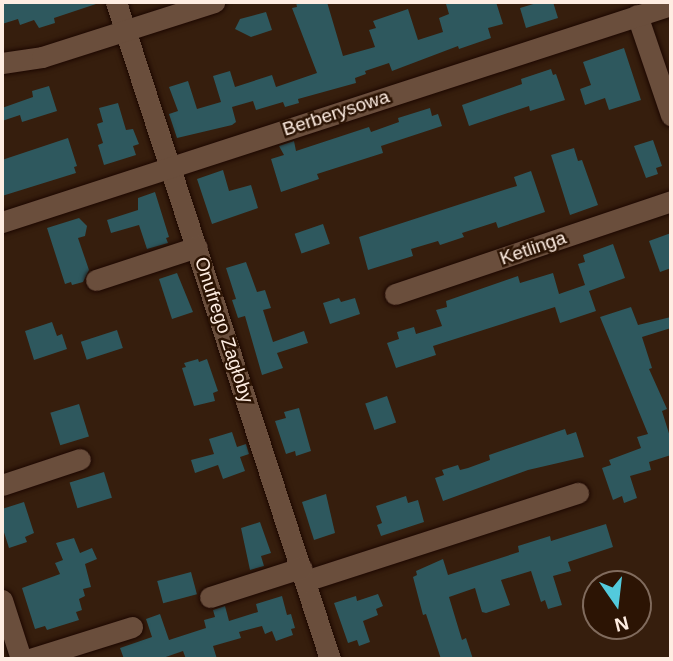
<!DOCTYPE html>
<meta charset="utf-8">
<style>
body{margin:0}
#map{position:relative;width:673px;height:661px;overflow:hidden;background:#361e0d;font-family:Arial,sans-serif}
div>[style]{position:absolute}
.building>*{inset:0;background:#2e585e;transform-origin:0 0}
.roads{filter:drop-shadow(0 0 2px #1c0700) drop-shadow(0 0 2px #1c0700)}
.minor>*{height:21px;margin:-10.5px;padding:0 10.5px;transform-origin:10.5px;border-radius:10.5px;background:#6a4e3c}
span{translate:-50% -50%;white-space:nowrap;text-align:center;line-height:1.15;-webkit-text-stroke:5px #2c1404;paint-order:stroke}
.street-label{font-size:19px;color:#feede2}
.frame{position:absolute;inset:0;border:4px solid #feede2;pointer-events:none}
.north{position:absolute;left:582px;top:570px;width:70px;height:70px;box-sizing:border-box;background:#2c1404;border:2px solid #806b5d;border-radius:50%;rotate:166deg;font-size:19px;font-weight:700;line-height:28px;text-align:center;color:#feede2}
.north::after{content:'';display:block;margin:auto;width:24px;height:32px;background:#53cadc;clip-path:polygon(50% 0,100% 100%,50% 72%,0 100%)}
</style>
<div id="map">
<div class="building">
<i style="clip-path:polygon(2px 2px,95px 2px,96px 4px,54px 18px,55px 23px,39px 28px,34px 20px,20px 25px,18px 19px,2px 24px)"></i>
<i style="clip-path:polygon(296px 2px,327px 2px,343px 56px,375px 47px,369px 30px,376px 28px,373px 21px,408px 9px,418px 40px,443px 32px,439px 18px,449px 14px,446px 4px,455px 2px,496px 2px,503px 24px,488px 28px,491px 38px,459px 49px,458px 46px,392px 71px,389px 63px,365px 71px,366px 74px,355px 78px,356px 83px,298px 99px,299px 103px,285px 107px,283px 102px,256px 110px,253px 101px,232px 107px,236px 122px,232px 125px,177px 138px,169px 114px,178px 111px,169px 87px,188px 81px,197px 109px,221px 102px,213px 76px,230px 71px,235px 87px,272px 75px,276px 87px,317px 73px,292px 8px,297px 7px)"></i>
<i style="clip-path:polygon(540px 2px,553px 2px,558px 18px,526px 28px,520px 8px)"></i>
<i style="clip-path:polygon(266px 12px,272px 30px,251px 37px,235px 29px,240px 19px)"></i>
<i style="clip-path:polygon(624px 48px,641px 100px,609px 110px,605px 98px,585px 105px,580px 89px,591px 85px,583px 62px)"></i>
<i style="clip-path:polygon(551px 69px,553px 75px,556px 74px,565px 100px,530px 111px,529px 106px,469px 126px,462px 105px,522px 84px,521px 79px)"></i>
<i style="clip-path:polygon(49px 86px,57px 111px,22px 122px,20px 115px,2px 121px,2px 108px,33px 97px,32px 91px)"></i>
<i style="clip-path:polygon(118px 103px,126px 130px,133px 129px,139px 144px,133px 146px,136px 155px,104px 165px,98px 145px,103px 143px,97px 124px,103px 122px,99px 108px)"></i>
<i style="clip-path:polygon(430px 108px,432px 116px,438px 114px,442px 126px,381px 146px,383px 153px,317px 174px,319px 179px,281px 192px,271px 159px,284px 155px,279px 146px,294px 141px,296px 151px,369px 127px,371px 132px,399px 122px,398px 118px)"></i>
<i style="clip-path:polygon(68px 138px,77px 166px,74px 167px,76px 173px,2px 196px,2px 160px)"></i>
<i style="clip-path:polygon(653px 140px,662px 166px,656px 168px,658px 174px,646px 178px,634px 146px)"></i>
<i style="clip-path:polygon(574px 148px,578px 161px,582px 160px,598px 205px,570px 215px,551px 155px)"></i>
<i style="clip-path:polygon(223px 170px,229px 191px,251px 185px,258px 208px,212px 224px,197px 179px)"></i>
<i style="clip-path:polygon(531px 171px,545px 212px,498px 228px,496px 222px,462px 233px,464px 237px,440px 245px,438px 241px,411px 249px,413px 256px,368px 270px,359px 237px,510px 188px,517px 186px,514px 177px)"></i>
<i style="clip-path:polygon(155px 192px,169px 237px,166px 238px,168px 243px,147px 249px,139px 225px,111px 233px,107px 220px,138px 210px,138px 198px)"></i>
<i style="clip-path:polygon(79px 218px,87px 226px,85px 236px,78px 238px,89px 270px,83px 282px,72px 285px,71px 282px,65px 284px,47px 228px)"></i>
<i style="left:323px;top:224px;width:21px;height:30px;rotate:71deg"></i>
<i style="clip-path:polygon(671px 233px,671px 268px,660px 272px,649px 241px)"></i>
<i style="clip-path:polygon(613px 244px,625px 278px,589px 291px,596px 311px,560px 323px,555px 307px,433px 346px,436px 355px,396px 368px,387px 343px,399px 339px,397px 332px,414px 327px,416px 334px,442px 326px,436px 310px,447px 307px,446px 301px,518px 276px,520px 283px,553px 273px,559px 294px,585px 285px,578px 264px,585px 262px,583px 255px)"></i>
<i style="clip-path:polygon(246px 262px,257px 292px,265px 290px,271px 308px,263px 310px,273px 342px,304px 331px,308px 343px,277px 353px,283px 368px,262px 375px,245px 316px,238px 318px,232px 300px,236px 299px,226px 268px)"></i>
<i style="clip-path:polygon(177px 273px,193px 312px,172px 319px,159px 279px)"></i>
<i style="clip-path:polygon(339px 298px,341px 302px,355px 298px,360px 314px,330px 324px,323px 303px)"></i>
<i style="clip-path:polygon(631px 307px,638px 325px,671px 317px,671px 328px,642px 337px,652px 368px,649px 369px,667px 409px,662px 411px,671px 440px,671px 455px,649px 462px,651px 470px,630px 476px,637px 498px,624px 503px,622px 496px,613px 500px,602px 468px,611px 465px,609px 460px,641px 448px,637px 437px,648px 434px,600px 317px)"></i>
<i style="clip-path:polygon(52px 322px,57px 336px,62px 334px,67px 349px,34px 360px,25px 331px)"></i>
<i style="left:117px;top:330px;width:19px;height:38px;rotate:72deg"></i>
<i style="clip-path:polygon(198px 359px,199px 362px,207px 359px,218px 391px,213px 393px,215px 401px,194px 406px,182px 368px,186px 367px,184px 363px)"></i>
<i style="left:387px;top:396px;width:28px;height:23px;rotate:71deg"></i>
<i style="left:79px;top:404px;width:34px;height:30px;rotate:73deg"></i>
<i style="clip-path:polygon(299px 408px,311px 451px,296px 456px,295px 451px,286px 454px,275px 421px,286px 418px,284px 412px)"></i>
<i style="clip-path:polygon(565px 429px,567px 435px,576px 432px,584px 457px,528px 470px,443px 501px,435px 478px,444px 475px,442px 470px,458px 465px,460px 470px,468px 468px,490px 460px,489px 455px)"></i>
<i style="clip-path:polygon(232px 432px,237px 447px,246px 444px,249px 454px,240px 457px,245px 471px,223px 479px,218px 465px,195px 473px,191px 460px,214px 454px,209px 439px)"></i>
<i style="left:104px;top:472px;width:27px;height:36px;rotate:73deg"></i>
<i style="clip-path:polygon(326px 494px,335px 533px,314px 540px,302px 502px)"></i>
<i style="clip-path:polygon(406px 496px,408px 503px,418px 500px,424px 522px,381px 536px,377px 525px,382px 523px,376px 506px)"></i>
<i style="clip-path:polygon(24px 502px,34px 533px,25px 537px,27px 542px,9px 548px,2px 526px,2px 509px)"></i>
<i style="clip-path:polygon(260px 522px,271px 553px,261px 556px,264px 566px,250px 570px,241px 528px)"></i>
<i style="clip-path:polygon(606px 524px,613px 547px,568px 562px,571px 571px,553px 576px,562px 605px,548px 609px,545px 600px,541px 602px,531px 571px,501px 580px,510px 605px,486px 613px,482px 612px,475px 588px,449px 597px,462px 640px,466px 638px,473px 659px,441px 659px,426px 614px,423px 615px,413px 577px,417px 575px,416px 571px,443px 559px,448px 575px,519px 552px,518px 546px,550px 536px,551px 541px)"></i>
<i style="clip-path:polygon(74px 538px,80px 553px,92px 548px,97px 559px,85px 564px,91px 587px,83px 589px,85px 596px,79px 599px,82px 610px,76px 612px,79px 620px,47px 630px,45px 626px,35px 629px,22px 588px,60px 574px,55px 563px,63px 560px,56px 543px)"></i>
<i style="left:191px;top:572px;width:23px;height:35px;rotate:75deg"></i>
<i style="clip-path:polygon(378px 594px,383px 606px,376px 609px,378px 615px,363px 621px,370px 642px,359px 646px,357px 640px,348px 643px,334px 603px,356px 596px,357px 601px)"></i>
<i style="clip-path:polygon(282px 596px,287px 615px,291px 614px,295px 628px,291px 629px,293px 635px,276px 641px,272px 631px,265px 634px,262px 626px,239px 632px,241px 638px,213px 646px,217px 659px,186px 659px,183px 651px,160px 659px,124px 659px,120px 648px,152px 637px,146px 619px,160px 614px,169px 640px,206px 628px,204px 620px,215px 617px,213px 610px,225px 606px,229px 621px,258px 612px,256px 604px)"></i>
</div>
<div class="roads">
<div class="minor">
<i style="left:116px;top:2px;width:691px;rotate:71.96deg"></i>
<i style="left:637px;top:15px;width:106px;rotate:71.2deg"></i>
<i style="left:2px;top:63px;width:40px;rotate:-8.5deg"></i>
<i style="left:42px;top:57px;width:181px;rotate:-17.7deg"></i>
<i style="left:2px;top:222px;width:703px;rotate:-17.97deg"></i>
<i style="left:96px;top:280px;width:106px;rotate:-18.1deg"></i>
<i style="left:395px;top:294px;width:291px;rotate:-18.6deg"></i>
<i style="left:2px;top:485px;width:82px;rotate:-18.4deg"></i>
<i style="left:305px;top:581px;width:287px;rotate:-17.9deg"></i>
<i style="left:210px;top:597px;width:96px;rotate:-17.7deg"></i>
<i style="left:2px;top:600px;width:62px;rotate:72.1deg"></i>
<i style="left:30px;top:659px;width:107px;rotate:-17.4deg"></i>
</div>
</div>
<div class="street-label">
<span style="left:336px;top:113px;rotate:-18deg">Berberysowa</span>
<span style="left:533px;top:248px;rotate:-19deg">Ketlinga</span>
<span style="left:224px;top:330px;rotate:72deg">Onufrego Zagłoby</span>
</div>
<div class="frame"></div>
<div class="north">N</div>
</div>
